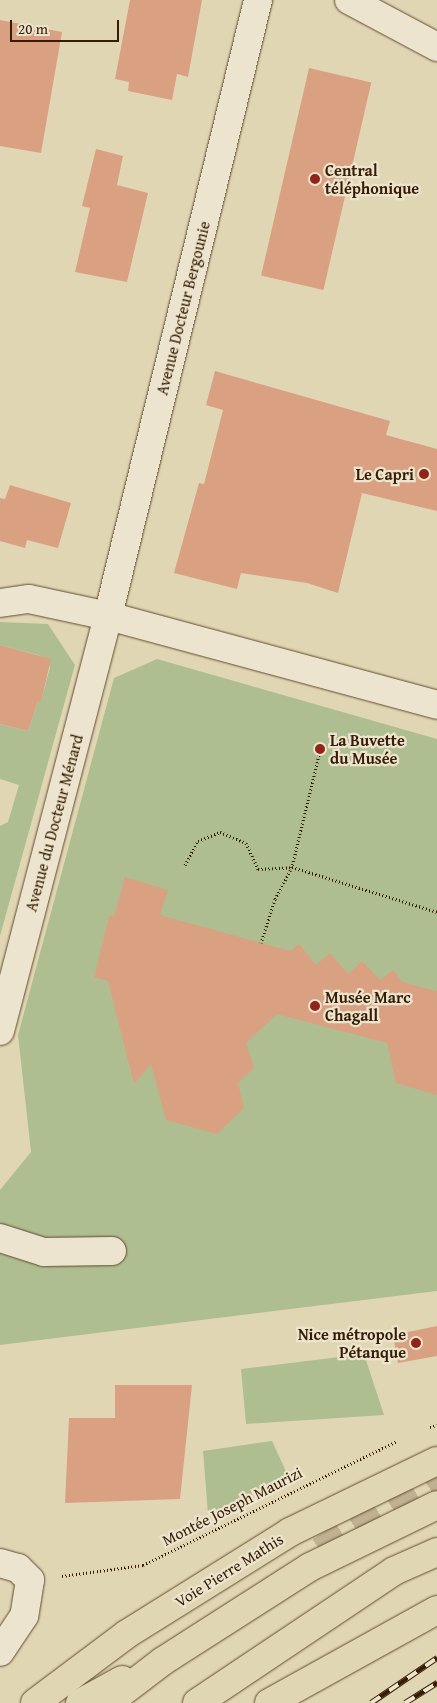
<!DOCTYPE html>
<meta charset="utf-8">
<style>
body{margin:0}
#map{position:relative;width:437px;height:1703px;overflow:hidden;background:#e1d6b4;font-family:"Gentium Book Plus",serif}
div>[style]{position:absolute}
.green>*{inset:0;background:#afbe90}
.building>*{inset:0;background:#d9a181;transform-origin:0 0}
.highway-tunnel>*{height:28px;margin-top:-14px;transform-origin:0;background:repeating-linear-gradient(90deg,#bfb191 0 28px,transparent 0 42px)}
.path>*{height:3px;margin-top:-1.5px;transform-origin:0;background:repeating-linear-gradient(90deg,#361d03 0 1px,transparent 0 3.5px)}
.roads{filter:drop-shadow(0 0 1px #614b2f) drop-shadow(0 0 1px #614b2f)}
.minor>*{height:28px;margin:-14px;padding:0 14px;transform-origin:14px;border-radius:14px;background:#ece4ce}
.highway>*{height:28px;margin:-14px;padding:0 14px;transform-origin:14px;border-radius:14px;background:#e1d6b4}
.rail>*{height:5.5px;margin-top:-2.75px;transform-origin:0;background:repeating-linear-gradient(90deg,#ece4ce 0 11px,#361d03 0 22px);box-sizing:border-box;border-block:1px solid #361d03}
.dots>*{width:14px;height:14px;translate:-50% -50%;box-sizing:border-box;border:2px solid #ece4ce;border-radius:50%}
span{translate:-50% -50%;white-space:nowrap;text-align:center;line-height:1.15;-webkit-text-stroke:4.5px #ece4ce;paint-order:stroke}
.poi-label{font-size:16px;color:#361d03;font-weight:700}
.left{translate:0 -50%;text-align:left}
.right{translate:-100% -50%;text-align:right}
.street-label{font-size:16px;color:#361d03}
.scale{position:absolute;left:10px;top:20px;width:109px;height:22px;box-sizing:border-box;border:2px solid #361d03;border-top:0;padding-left:6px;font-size:15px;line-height:18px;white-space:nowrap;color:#361d03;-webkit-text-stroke:4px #ece4ce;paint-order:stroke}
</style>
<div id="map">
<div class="green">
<i style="clip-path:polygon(0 622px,48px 624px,75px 665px,0 936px,0 826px,8px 822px,19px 785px,0 779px,0 724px,28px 731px,38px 701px,41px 701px,50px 667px,41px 656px,0 645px)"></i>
<i style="clip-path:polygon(157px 659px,437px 739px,437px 1291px,0 1345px,0 1190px,31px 1152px,18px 1035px,114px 678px)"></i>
<i style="clip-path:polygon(364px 1354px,384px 1415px,246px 1424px,241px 1369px)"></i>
<i style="clip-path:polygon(272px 1441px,289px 1478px,208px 1514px,203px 1451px)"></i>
</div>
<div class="building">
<i style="clip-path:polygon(130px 0,202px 0,188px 77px,177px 74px,172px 100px,128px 91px,129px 82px,115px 79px)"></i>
<i style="clip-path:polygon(0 20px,62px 32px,41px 153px,0 146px)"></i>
<i style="left:309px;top:68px;width:64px;height:213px;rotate:13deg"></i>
<i style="clip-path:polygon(96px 149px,123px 156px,117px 185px,148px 193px,127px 282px,75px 272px,90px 208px,82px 206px)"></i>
<i style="clip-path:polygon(215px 371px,390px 421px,386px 435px,437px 449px,437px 511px,362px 493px,338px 593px,307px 583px,241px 573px,237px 589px,174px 573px,199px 483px,204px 484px,223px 410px,206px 405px)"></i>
<i style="clip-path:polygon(10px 485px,71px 503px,58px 548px,27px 540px,25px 548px,0 541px,0 498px,5px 499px)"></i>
<i style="clip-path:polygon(0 645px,51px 659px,41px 702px,38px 701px,28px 731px,0 724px)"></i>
<i style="clip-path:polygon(125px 877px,168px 890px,160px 915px,290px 951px,299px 944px,316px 965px,330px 953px,348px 974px,362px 961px,380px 980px,393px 970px,402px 982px,437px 991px,437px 1095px,396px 1083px,387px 1043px,277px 1014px,246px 1043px,254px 1068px,238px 1083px,244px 1108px,217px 1134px,166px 1120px,151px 1064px,134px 1084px,108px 981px,94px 977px,109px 916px,114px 916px)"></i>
<i style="clip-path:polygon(437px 1326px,437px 1356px,398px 1363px,393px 1335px)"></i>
<i style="clip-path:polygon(115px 1385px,192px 1385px,180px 1499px,65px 1503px,69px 1418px,115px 1418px)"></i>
</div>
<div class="highway-tunnel">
<i style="left:320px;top:1551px;width:138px;rotate:-32.3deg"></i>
</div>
<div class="path">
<i style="left:319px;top:755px;width:115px;rotate:103.6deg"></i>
<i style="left:292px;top:867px;width:152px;rotate:17.2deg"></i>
<i style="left:185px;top:865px;width:27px;rotate:-62deg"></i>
<i style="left:198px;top:841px;width:24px;rotate:-22deg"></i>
<i style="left:220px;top:832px;width:28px;rotate:23deg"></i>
<i style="left:246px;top:843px;width:29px;rotate:65deg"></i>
<i style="left:258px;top:869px;width:34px;rotate:-3deg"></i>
<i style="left:292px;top:867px;width:36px;rotate:118deg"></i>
<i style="left:275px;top:899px;width:46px;rotate:107.7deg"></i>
<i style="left:430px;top:1427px;width:7px;rotate:-16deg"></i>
<i style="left:62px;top:1576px;width:82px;rotate:-7.7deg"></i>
<i style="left:143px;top:1565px;width:283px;rotate:-26deg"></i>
</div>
<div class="roads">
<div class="minor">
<i style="left:349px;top:0;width:100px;rotate:28.1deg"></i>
<i style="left:0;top:603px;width:29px;rotate:-8deg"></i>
<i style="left:29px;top:599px;width:81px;rotate:12.1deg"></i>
<i style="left:108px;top:616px;width:341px;rotate:15.1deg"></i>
<i style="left:0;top:1031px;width:429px;rotate:-75.4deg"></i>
<i style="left:108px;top:616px;width:634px;rotate:-76.31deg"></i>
<i style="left:0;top:1238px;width:46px;rotate:17.7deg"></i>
<i style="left:44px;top:1252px;width:68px;rotate:-0.8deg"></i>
<i style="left:0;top:1563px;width:19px;rotate:16deg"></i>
<i style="left:18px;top:1568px;width:17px;rotate:45deg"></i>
<i style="left:30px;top:1580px;width:36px;rotate:99deg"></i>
<i style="left:24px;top:1616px;width:43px;rotate:123.7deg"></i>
</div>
<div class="highway">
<i style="left:35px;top:1703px;width:115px;rotate:-36.9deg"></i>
<i style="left:127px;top:1634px;width:192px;rotate:-32deg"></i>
<i style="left:290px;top:1532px;width:163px;rotate:-25.8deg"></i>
<i style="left:80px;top:1703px;width:48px;rotate:-28.7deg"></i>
<i style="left:108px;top:1703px;width:69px;rotate:-37.4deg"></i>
<i style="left:163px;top:1661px;width:174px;rotate:-32.6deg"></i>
<i style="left:310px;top:1567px;width:141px;rotate:-26deg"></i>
<i style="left:197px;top:1703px;width:237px;rotate:-33.8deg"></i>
<i style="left:394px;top:1571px;width:47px;rotate:-23.8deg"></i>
<i style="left:269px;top:1703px;width:192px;rotate:-29deg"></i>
</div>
</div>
<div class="rail">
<i style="left:371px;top:1703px;width:80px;rotate:-34.3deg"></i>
<i style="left:405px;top:1703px;width:38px;rotate:-32deg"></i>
</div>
<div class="dots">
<i style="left:315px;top:179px;background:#8f2418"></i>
<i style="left:424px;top:474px;background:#8f2418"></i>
<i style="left:320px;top:749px;background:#8f2418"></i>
<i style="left:315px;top:1006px;background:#8f2418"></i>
<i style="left:416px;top:1343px;background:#8f2418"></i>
</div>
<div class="poi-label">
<span class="left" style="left:325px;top:179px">Central<br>téléphonique</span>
<span class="right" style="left:414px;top:474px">Le Capri</span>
<span class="left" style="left:330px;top:749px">La Buvette<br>du Musée</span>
<span class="left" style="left:325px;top:1006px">Musée Marc<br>Chagall</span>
<span class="right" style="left:406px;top:1343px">Nice métropole<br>Pétanque</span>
</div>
<div class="street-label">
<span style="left:183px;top:308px;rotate:-76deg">Avenue Docteur Bergounie</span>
<span style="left:54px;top:823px;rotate:-75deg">Avenue du Docteur Ménard</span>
<span style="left:232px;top:1506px;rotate:-27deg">Montée Joseph Maurizi</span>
<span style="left:229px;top:1570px;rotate:-32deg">Voie Pierre Mathis</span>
</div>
<div class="scale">20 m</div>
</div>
